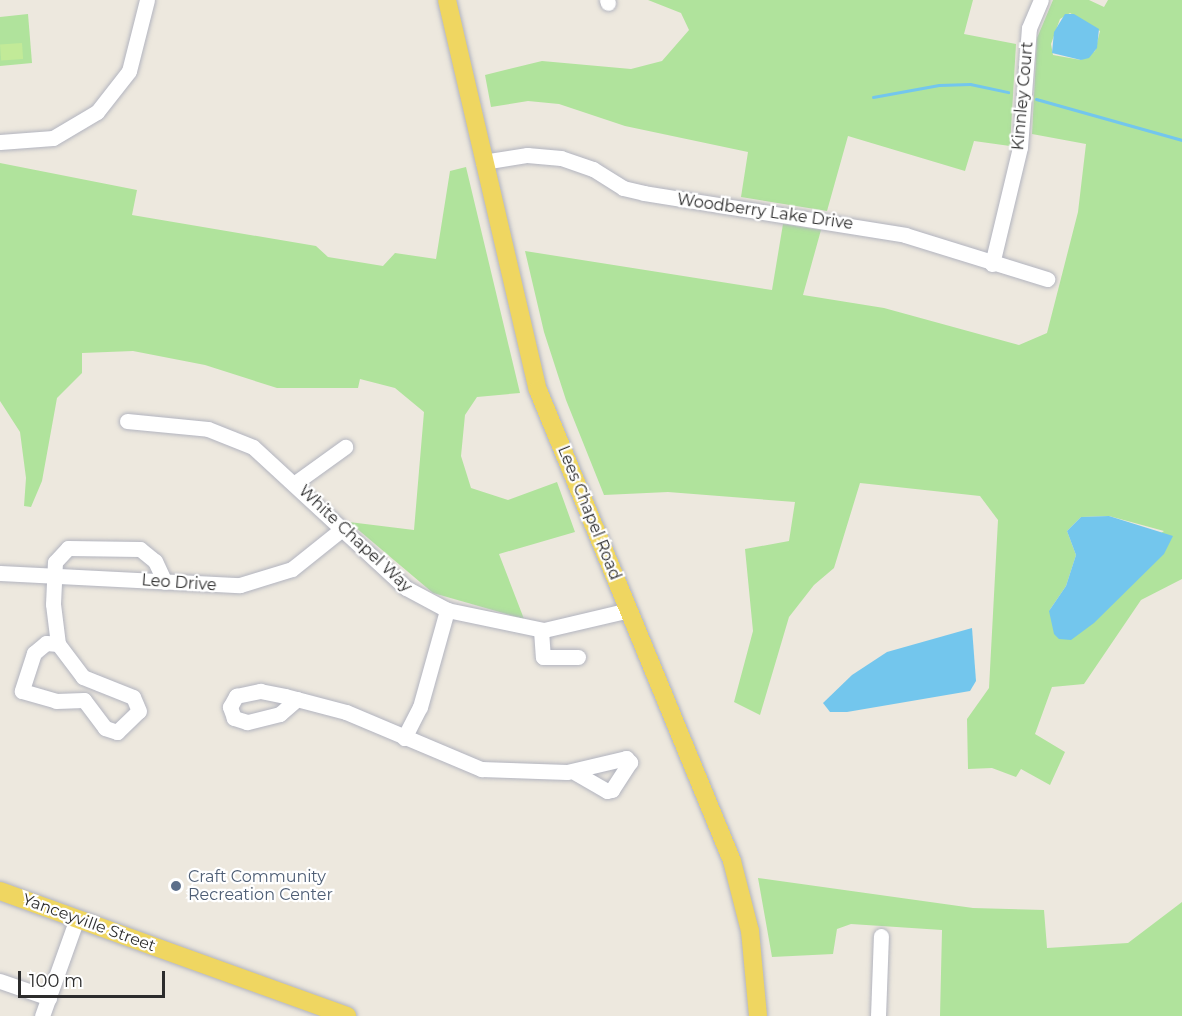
<!DOCTYPE html>
<style>
body{margin:0}
#map{position:relative;width:1182px;height:1016px;overflow:hidden;background:#ede8de;font-family:Montserrat,sans-serif}
div>[style]{position:absolute}
.green>*{inset:0;background:#b0e39c}
.pitch>*{inset:0;background:#c2ea98;transform-origin:0 0}
.water>*{inset:0;background:#73c6ed}
.stream>*{height:3px;margin:-1.5px;padding:0 1.5px;transform-origin:1.5px;border-radius:1.5px;background:#73c6ed}
.roads{filter:drop-shadow(0 0 2px #b2b4bf) drop-shadow(0 0 2px #b2b4bf)}
.minor>*{height:15px;margin:-7.5px;padding:0 7.5px;transform-origin:7.5px;border-radius:7.5px;background:#fff}
.major>*{height:18px;margin:-9px;padding:0 9px;transform-origin:9px;border-radius:9px;background:#efd661}
.dots>*{width:16px;height:16px;translate:-50% -50%;box-sizing:border-box;border:3px solid #fff;border-radius:50%}
span{translate:-50% -50%;white-space:nowrap;text-align:center;line-height:1.15;-webkit-text-stroke:4.5px #fff;paint-order:stroke}
.street-label{font-size:16px;color:#2c2c2c}
.service-label{font-size:16px;color:#4e5e75}
.left{translate:0 -50%;text-align:left}
.scale{position:absolute;left:18px;top:971px;width:147px;height:27px;box-sizing:border-box;border:3px solid #2c2c2c;border-top:0;padding-left:8px;font-size:18px;line-height:21px;white-space:nowrap;color:#2c2c2c;-webkit-text-stroke:4px #fff;paint-order:stroke}
</style>
<div id="map">
<div class="green">
<i style="clip-path:polygon(648px 0,973px 0,964px 34px,1016px 44px,1010px 146px,974px 141px,965px 171px,848px 136px,827px 211px,741px 197px,748px 152px,625px 126px,559px 104px,528px 101px,491px 107px,485px 75px,542px 61px,631px 69px,662px 61px,689px 30px,681px 13px)"></i>
<i style="clip-path:polygon(evenodd,1053px 0,1089px 0,1104px 7px,1108px 0,1182px 0,1182px 579px,1141px 600px,1084px 684px,1052px 687px,1035px 734px,1065px 752px,1050px 785px,1021px 769px,1016px 777px,992px 768px,968px 769px,967px 719px,989px 688px,998px 520px,980px 496px,860px 483px,834px 568px,814px 585px,789px 617px,760px 715px,734px 702px,753px 631px,745px 549px,789px 541px,795px 502px,668px 492px,604px 495px,566px 400px,544px 332px,525px 251px,772px 290px,783px 224px,821px 230px,803px 295px,884px 308px,1019px 345px,1047px 333px,1078px 212px,1086px 144px,1032px 134px,1037px 38px,1053px 0,1070px 13px,1100px 31px,1095px 51px,1081px 60px,1053px 55px,1051px 44px,1060px 19px,1070px 13px,1053px 0,1109px 516px,1164px 531px,1049px 611px,1066px 586px,1076px 555px,1067px 531px,1081px 517px,1109px 516px)"></i>
<i style="clip-path:polygon(28px 14px,32px 63px,0 66px,0 17px)"></i>
<i style="clip-path:polygon(0 163px,137px 190px,132px 215px,316px 246px,328px 257px,383px 266px,395px 253px,436px 259px,450px 171px,466px 167px,520px 393px,477px 397px,465px 415px,461px 456px,471px 488px,508px 500px,557px 482px,575px 532px,499px 554px,524px 619px,433px 593px,349px 522px,414px 530px,424px 412px,395px 388px,360px 379px,358px 388px,277px 388px,205px 365px,133px 351px,82px 353px,82px 373px,57px 398px,42px 481px,31px 507px,24px 506px,26px 478px,20px 432px,0 401px)"></i>
<i style="clip-path:polygon(758px 878px,973px 908px,1044px 910px,1047px 948px,1128px 943px,1182px 902px,1182px 1016px,940px 1016px,942px 930px,851px 924px,837px 929px,833px 954px,772px 957px)"></i>
</div>
<div class="pitch">
<i style="left:22px;top:43px;width:16px;height:22px;rotate:86deg"></i>
</div>
<div class="water">
<i style="clip-path:polygon(1065px 14px,1074px 14px,1099px 29px,1097px 48px,1089px 58px,1081px 60px,1052px 53px,1054px 32px)"></i>
<i style="clip-path:polygon(1109px 516px,1173px 536px,1164px 554px,1094px 623px,1071px 640px,1059px 639px,1054px 634px,1049px 611px,1066px 586px,1076px 555px,1067px 531px,1081px 517px)"></i>
<i style="clip-path:polygon(972px 628px,976px 681px,970px 691px,847px 712px,830px 712px,823px 703px,852px 675px,887px 652px)"></i>
</div>
<div class="stream">
<i style="left:873px;top:97px;width:67px;rotate:-10.3deg"></i>
<i style="left:939px;top:85px;width:31px;rotate:-2deg"></i>
<i style="left:970px;top:84px;width:39px;rotate:12deg"></i>
<i style="left:1036px;top:99px;width:152px;rotate:15.7deg"></i>
</div>
<div class="roads">
<div class="minor">
<i style="left:607px;top:0;width:3px;rotate:72deg"></i>
<i style="left:0;top:142px;width:53px;rotate:-4.3deg"></i>
<i style="left:53px;top:138px;width:51px;rotate:-30.6deg"></i>
<i style="left:97px;top:112px;width:52px;rotate:-52deg"></i>
<i style="left:129px;top:71px;width:73px;rotate:-75.8deg"></i>
<i style="left:483px;top:162px;width:45px;rotate:-9deg"></i>
<i style="left:527px;top:155px;width:34px;rotate:5deg"></i>
<i style="left:561px;top:158px;width:34px;rotate:19deg"></i>
<i style="left:593px;top:169px;width:36px;rotate:32deg"></i>
<i style="left:623px;top:188px;width:22px;rotate:13deg"></i>
<i style="left:644px;top:193px;width:264px;rotate:9.1deg"></i>
<i style="left:905px;top:235px;width:149px;rotate:17.2deg"></i>
<i style="left:992px;top:264px;width:120px;rotate:-76.5deg"></i>
<i style="left:1020px;top:147px;width:119px;rotate:-85.7deg"></i>
<i style="left:1029px;top:28px;width:30px;rotate:-67deg"></i>
<i style="left:127px;top:421px;width:81px;rotate:5.6deg"></i>
<i style="left:208px;top:429px;width:48px;rotate:21.8deg"></i>
<i style="left:253px;top:447px;width:208px;rotate:42.7deg"></i>
<i style="left:406px;top:588px;width:47px;rotate:28.2deg"></i>
<i style="left:447px;top:610px;width:99px;rotate:11.7deg"></i>
<i style="left:544px;top:630px;width:87px;rotate:-13.2deg"></i>
<i style="left:295px;top:483px;width:62px;rotate:-35.8deg"></i>
<i style="left:0;top:573px;width:240px;rotate:2.9deg"></i>
<i style="left:240px;top:585px;width:54px;rotate:-17.1deg"></i>
<i style="left:292px;top:569px;width:64px;rotate:-38.7deg"></i>
<i style="left:541px;top:630px;width:27px;rotate:86deg"></i>
<i style="left:543px;top:657px;width:35px"></i>
<i style="left:58px;top:644px;width:12px;rotate:-175deg"></i>
<i style="left:46px;top:643px;width:16px;rotate:140deg"></i>
<i style="left:34px;top:653px;width:40px;rotate:108deg"></i>
<i style="left:22px;top:691px;width:35px;rotate:16deg"></i>
<i style="left:56px;top:701px;width:28px;rotate:-2deg"></i>
<i style="left:84px;top:700px;width:35px;rotate:53deg"></i>
<i style="left:105px;top:728px;width:13px;rotate:18deg"></i>
<i style="left:117px;top:732px;width:30px;rotate:-44deg"></i>
<i style="left:139px;top:711px;width:15px;rotate:-113deg"></i>
<i style="left:133px;top:697px;width:54px;rotate:-158.2deg"></i>
<i style="left:83px;top:677px;width:41px;rotate:-127.1deg"></i>
<i style="left:58px;top:644px;width:40px;rotate:-97.1deg"></i>
<i style="left:53px;top:604px;width:42px;rotate:-87.3deg"></i>
<i style="left:55px;top:562px;width:19px;rotate:-47deg"></i>
<i style="left:68px;top:548px;width:72px;rotate:0.8deg"></i>
<i style="left:140px;top:549px;width:19px;rotate:39deg"></i>
<i style="left:155px;top:561px;width:23px;rotate:65deg"></i>
<i style="left:297px;top:699px;width:23px;rotate:139deg"></i>
<i style="left:280px;top:714px;width:34px;rotate:166deg"></i>
<i style="left:247px;top:722px;width:14px;rotate:-163deg"></i>
<i style="left:234px;top:718px;width:12px;rotate:-110deg"></i>
<i style="left:230px;top:707px;width:13px;rotate:-61deg"></i>
<i style="left:236px;top:696px;width:25px;rotate:-12deg"></i>
<i style="left:260px;top:691px;width:25px;rotate:11deg"></i>
<i style="left:285px;top:696px;width:63px;rotate:14.7deg"></i>
<i style="left:346px;top:712px;width:147px;rotate:22.9deg"></i>
<i style="left:481px;top:769px;width:86px;rotate:2deg"></i>
<i style="left:567px;top:772px;width:61px;rotate:-13.3deg"></i>
<i style="left:626px;top:758px;width:6px;rotate:45deg"></i>
<i style="left:630px;top:762px;width:33px;rotate:123deg"></i>
<i style="left:612px;top:790px;width:5px;rotate:169deg"></i>
<i style="left:607px;top:791px;width:39px;rotate:-150deg"></i>
<i style="left:404px;top:738px;width:35px;rotate:-63deg"></i>
<i style="left:420px;top:707px;width:101px;rotate:-74.4deg"></i>
<i style="left:0;top:981px;width:52px;rotate:19.1deg"></i>
<i style="left:42px;top:1016px;width:104px;rotate:-70.3deg"></i>
<i style="left:878px;top:1016px;width:80px;rotate:-87.9deg"></i>
</div>
<div class="major">
<i style="left:447px;top:0;width:400px;rotate:76.9deg"></i>
<i style="left:538px;top:390px;width:509px;rotate:67.61deg"></i>
<i style="left:732px;top:861px;width:72px;rotate:75.6deg"></i>
<i style="left:750px;top:931px;width:85px;rotate:84.6deg"></i>
<i style="left:0;top:891px;width:369px;rotate:19.8deg"></i>
</div>
</div>
<div class="dots">
<i style="left:176px;top:886px;background:#5c6f8a"></i>
</div>
<div class="street-label">
<span style="left:1023px;top:96px;rotate:-85deg">Kinnley Court</span>
<span style="left:765px;top:212px;rotate:8deg">Woodberry Lake Drive</span>
<span style="left:589px;top:513px;rotate:68deg">Lees Chapel Road</span>
<span style="left:355px;top:539px;rotate:43deg">White Chapel Way</span>
<span style="left:179px;top:583px;rotate:4deg">Leo Drive</span>
<span style="left:89px;top:923px;rotate:20deg">Yanceyville Street</span>
</div>
<div class="service-label">
<span class="left" style="left:188px;top:886px">Craft Community<br>Recreation Center</span>
</div>
<div class="scale">100 m</div>
</div>
